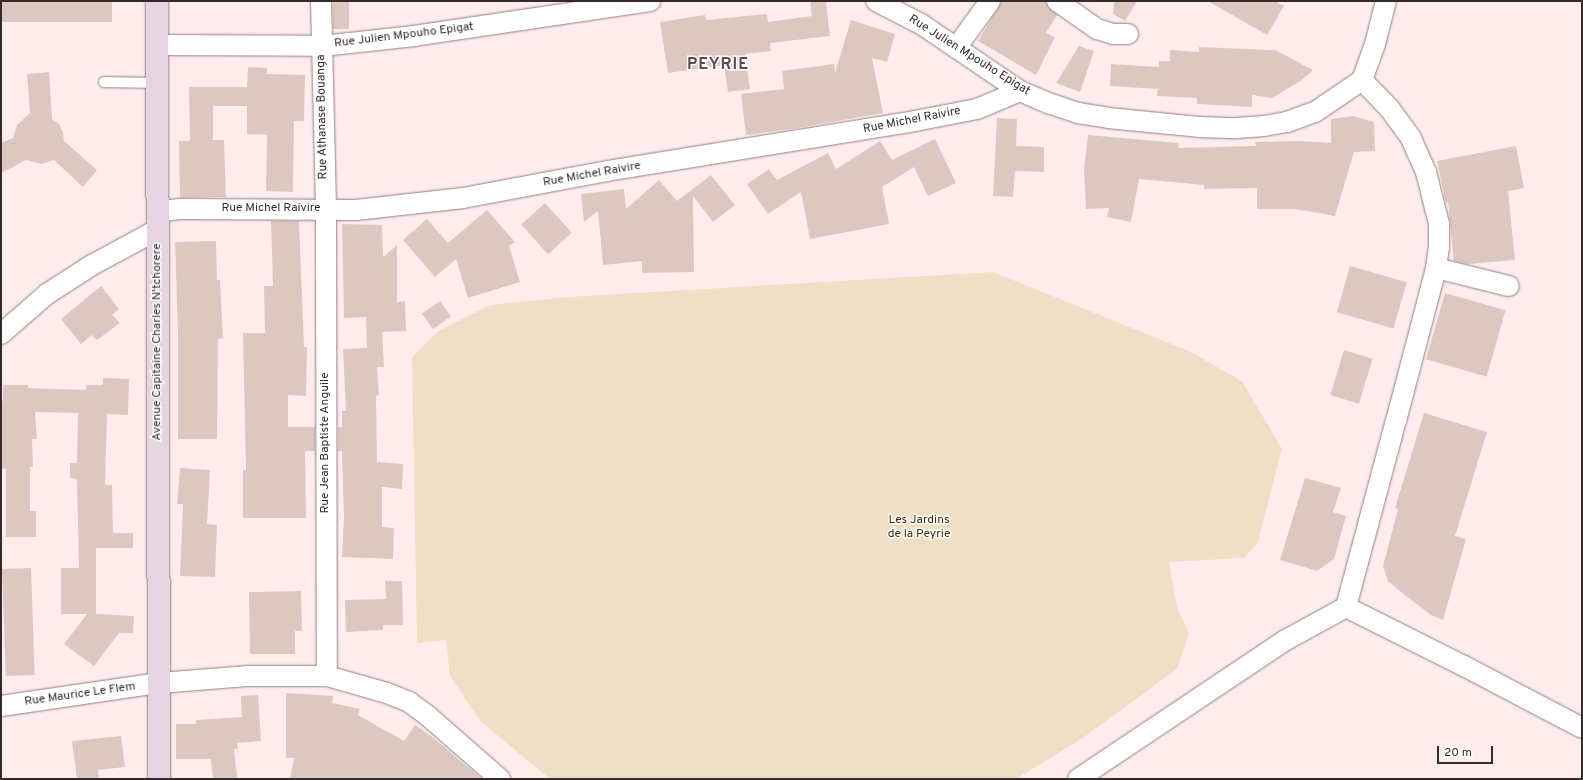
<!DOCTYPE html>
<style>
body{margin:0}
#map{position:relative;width:1583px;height:780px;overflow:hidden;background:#ffedee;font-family:Overpass,sans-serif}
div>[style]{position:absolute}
.green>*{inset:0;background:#efdfc7}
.building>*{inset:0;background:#dcc8c0;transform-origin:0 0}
.roads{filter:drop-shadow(0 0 1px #937e80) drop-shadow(0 0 1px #937e80)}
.lane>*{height:10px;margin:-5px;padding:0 5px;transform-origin:5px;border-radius:5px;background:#fff}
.street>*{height:20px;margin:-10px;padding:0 10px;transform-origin:10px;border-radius:10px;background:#fff}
.secondary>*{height:22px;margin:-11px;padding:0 11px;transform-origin:11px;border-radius:11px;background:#e6d4e1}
span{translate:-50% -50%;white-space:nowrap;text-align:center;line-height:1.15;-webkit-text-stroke:3px #fff;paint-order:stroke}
.street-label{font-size:12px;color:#342b2c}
.park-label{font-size:12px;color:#412b00}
.district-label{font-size:16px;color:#5e4b4d;font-weight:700;letter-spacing:1px}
.frame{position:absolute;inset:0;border:2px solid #342b2c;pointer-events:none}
.scale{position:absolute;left:1437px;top:746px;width:56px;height:18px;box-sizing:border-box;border:2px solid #342b2c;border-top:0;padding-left:5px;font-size:12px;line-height:14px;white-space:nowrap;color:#342b2c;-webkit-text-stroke:3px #fff;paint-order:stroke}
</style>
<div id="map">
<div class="green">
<i style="clip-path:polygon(993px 272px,1189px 351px,1242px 381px,1282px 449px,1258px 542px,1244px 558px,1169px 562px,1177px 607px,1189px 634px,1177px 669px,1083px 738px,1016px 779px,550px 779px,480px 721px,450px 676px,446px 640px,417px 643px,412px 357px,440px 330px,490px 305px,568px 297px)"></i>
</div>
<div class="building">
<i style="left:1px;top:1px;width:111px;height:21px"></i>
<i style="left:333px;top:1px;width:16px;height:28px"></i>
<i style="clip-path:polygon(810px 1px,826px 1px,830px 36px,770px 43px,771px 51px,745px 54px,750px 89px,728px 92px,724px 65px,668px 73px,660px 22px,705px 15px,706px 20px,767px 14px,768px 22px,812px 16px)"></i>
<i style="clip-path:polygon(1002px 1px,1046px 1px,1047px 6px,1057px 15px,1046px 33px,1055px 37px,1036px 75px,978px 41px)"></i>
<i style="clip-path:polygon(1114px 1px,1137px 1px,1125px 21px,1113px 14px)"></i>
<i style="clip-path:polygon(1208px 1px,1275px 1px,1284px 6px,1267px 35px)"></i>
<i style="clip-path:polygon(851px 20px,895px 34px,887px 62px,872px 58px,883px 113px,797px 128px,746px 135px,741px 94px,784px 89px,782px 71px,834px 64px,835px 73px)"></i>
<i style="clip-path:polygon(1079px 46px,1094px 51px,1080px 92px,1056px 83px)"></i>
<i style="clip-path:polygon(1199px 47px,1275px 50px,1313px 70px,1302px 80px,1272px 98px,1252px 95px,1252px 107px,1197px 104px,1197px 98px,1157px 96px,1158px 89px,1110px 86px,1111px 64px,1159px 67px,1159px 61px,1170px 61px,1170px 50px,1199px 52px)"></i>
<i style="clip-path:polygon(248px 67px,267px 68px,267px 74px,305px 75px,304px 121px,294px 121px,293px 192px,266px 191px,267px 135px,247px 134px,247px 106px,213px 106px,213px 140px,224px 140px,226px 197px,180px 198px,179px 141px,190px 141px,189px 87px,247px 87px)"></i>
<i style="clip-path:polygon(49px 72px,52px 119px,59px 124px,63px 132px,64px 141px,97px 170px,83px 187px,54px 160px,41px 164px,26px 160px,1px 173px,1px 143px,13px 138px,17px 125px,30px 113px,27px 74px)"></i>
<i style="clip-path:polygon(1353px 116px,1374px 122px,1375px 151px,1354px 152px,1335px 216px,1295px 209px,1257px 209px,1257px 188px,1204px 189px,1204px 185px,1139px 179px,1131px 222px,1107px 217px,1109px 208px,1086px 209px,1084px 169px,1088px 135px,1179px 143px,1178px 148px,1256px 146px,1255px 142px,1299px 141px,1331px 143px,1331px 119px)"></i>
<i style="clip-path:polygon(997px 118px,1017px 119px,1016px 146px,1044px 147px,1044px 172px,1015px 171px,1013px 197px,993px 196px)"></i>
<i style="clip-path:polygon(935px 139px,956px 183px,928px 196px,914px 167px,882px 187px,889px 224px,810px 239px,801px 192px,768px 214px,747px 184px,769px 169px,777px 180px,828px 153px,836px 169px,880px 141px,892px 160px)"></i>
<i style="clip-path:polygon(1516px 146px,1524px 188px,1508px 191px,1515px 260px,1468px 264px,1454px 261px,1448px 202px,1446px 203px,1437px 161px)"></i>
<i style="clip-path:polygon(711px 175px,735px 205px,713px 222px,693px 196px,694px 272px,642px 273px,642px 261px,603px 265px,598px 211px,584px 222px,581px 194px,624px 189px,626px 209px,659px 180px,677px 201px)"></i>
<i style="left:545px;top:203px;width:40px;height:32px;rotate:48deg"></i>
<i style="clip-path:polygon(487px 210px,515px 242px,509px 246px,520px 282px,468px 298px,456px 259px,435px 277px,403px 240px,427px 219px,448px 243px)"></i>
<i style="clip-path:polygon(271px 221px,299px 221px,304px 347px,307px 347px,306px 396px,288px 395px,288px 427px,315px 427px,315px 451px,305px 451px,306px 518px,243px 518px,243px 470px,246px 470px,243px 333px,265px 333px,264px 286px,273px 286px)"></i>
<i style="clip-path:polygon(342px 224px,382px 225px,383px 257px,397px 245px,397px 302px,405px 301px,406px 331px,382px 332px,384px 367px,377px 367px,379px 395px,376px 396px,377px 462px,403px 464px,402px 489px,382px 487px,382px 527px,394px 528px,393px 559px,342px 557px,344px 517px,342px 453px,342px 451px,338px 451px,338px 427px,342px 427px,342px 411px,346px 411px,343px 349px,367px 348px,366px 317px,344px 318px)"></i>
<i style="clip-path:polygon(216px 241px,217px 280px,220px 280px,223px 338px,218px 339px,217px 439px,178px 439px,178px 334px,175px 242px)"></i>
<i style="left:1350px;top:266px;width:59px;height:48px;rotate:16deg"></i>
<i style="clip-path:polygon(101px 286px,119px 309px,112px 315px,120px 323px,97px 340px,92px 335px,81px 344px,61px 319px)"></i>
<i style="left:1445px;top:293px;width:63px;height:69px;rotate:16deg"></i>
<i style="left:440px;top:301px;width:19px;height:22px;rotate:55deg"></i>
<i style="left:1344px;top:350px;width:30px;height:47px;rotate:17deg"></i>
<i style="clip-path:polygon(103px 378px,129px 379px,128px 415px,107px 414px,105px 485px,112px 485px,113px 533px,133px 533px,133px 548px,96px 548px,96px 614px,134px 616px,133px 633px,119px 633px,94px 666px,64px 644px,87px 614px,61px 614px,61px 568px,79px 568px,77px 479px,70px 478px,70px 463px,77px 463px,78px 413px,35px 412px,37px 439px,32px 439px,33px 467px,30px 467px,30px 511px,36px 511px,36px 537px,6px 537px,6px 469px,2px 469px,1px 401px,3px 401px,3px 385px,28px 385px,28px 388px,86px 390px,86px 385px,103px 385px)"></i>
<i style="clip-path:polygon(1424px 413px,1487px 432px,1455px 536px,1466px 539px,1443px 620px,1431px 615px,1401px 592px,1388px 581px,1383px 566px,1398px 509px,1395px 508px)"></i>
<i style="clip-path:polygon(180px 468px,210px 470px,207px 524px,217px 525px,215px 577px,180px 576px,183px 504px,177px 504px)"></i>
<i style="clip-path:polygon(1305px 478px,1341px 488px,1333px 512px,1346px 516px,1334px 559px,1317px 571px,1280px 560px)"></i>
<i style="left:31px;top:568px;width:107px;height:29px;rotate:88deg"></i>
<i style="clip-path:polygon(385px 581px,402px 581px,403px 625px,383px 625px,383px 630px,346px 632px,345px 600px,386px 599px)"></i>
<i style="clip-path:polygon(301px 591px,302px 631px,295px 631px,295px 654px,250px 654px,249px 592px)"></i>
<i style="clip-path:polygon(286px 693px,333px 696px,332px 703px,360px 709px,358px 715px,404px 741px,415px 725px,432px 737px,482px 779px,290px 779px,294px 758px,286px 758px)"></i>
<i style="clip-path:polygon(258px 695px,261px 741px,237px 743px,238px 749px,234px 749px,237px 778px,213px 779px,211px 759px,176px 759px,176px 724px,196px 724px,196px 720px,242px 717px,241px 696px)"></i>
<i style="clip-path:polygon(121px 736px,125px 767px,98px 770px,99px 779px,77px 779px,72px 741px)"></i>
</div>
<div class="roads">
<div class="lane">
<i style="left:104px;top:82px;width:53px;rotate:1.1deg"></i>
</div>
<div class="street">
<i style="left:321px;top:1px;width:209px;rotate:88.6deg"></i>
<i style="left:326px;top:210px;width:466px;rotate:89.9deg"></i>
<i style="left:876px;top:1px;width:51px;rotate:27.1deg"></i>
<i style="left:921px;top:24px;width:120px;rotate:34.1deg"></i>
<i style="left:1020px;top:91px;width:30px;rotate:23deg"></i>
<i style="left:1048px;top:103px;width:32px;rotate:18deg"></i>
<i style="left:1078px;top:113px;width:30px;rotate:9deg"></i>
<i style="left:1108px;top:118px;width:91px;rotate:5.6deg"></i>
<i style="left:1199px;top:127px;width:37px;rotate:2deg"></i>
<i style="left:1236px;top:128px;width:28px;rotate:-4deg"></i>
<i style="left:1264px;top:126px;width:23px;rotate:-10deg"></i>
<i style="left:1287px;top:122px;width:30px;rotate:-20deg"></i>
<i style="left:1315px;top:112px;width:57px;rotate:-34.2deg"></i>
<i style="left:1057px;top:1px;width:49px;rotate:35deg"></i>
<i style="left:1097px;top:29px;width:17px;rotate:17deg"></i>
<i style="left:1113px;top:34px;width:15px"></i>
<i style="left:157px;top:45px;width:165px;rotate:0.3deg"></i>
<i style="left:322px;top:46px;width:93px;rotate:-6.2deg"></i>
<i style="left:414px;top:36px;width:239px;rotate:-8.4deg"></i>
<i style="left:956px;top:48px;width:58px;rotate:-54.1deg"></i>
<i style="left:1362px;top:80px;width:38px;rotate:-70deg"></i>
<i style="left:1375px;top:44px;width:44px;rotate:-75.7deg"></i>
<i style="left:158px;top:211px;width:21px;rotate:-5deg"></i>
<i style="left:179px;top:209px;width:177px;rotate:0.3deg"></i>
<i style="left:356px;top:210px;width:108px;rotate:-6.4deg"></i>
<i style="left:463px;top:198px;width:147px;rotate:-10.6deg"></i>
<i style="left:607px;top:171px;width:312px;rotate:-9.2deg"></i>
<i style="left:915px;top:121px;width:63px;rotate:-11deg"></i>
<i style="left:977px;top:109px;width:47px;rotate:-22.7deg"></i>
<i style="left:1436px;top:268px;width:75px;rotate:13.9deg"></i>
<i style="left:1px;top:334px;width:61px;rotate:-41deg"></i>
<i style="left:47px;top:294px;width:54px;rotate:-32.8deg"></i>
<i style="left:92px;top:265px;width:74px;rotate:-28.3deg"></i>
<i style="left:1346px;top:607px;width:132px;rotate:26.6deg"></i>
<i style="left:1464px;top:666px;width:133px;rotate:27.7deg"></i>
<i style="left:1px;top:706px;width:160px;rotate:-8.3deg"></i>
<i style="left:159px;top:683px;width:88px;rotate:-4.5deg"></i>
<i style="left:247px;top:676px;width:80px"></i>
<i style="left:327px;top:676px;width:62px;rotate:15.8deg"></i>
<i style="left:387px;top:693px;width:24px;rotate:22deg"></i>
<i style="left:409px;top:702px;width:24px;rotate:36deg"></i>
<i style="left:428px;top:716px;width:96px;rotate:41.2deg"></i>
<i style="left:1078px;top:779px;width:250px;rotate:-33.8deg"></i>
<i style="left:1286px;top:640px;width:68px;rotate:-28.8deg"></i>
<i style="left:1346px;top:607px;width:193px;rotate:-75deg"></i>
<i style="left:1396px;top:421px;width:158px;rotate:-75.3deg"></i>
<i style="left:1436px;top:268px;width:21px;rotate:-82deg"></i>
<i style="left:1439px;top:247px;width:23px;rotate:-90deg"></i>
<i style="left:1439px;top:224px;width:54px;rotate:-104deg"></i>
<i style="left:1426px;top:172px;width:37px;rotate:-114deg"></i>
<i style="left:1411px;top:138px;width:37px;rotate:-126deg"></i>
<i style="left:1389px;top:108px;width:39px;rotate:-134deg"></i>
</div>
<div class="secondary">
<i style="left:157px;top:1px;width:778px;rotate:89.85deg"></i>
</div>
</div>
<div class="street-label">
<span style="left:404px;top:36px;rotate:-7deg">Rue Julien Mpouho Epigat</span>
<span style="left:969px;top:56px;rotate:32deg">Rue Julien Mpouho Epigat</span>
<span style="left:323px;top:117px;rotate:-91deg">Rue Athanase Bouanga</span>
<span style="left:912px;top:121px;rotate:-11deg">Rue Michel Raivire</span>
<span style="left:592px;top:175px;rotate:-10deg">Rue Michel Raivire</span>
<span style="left:271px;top:209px">Rue Michel Raivire</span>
<span style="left:158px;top:342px;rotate:-90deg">Avenue Capitaine Charles N'tchorere</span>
<span style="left:326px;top:443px;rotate:-90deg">Rue Jean Baptiste Anguile</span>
<span style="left:80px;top:695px;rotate:-8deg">Rue Maurice Le Flem</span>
</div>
<div class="park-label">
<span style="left:919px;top:528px">Les Jardins<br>de la Peyrie</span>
</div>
<div class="district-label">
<span style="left:718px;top:65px">PEYRIE</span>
</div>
<div class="frame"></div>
<div class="scale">20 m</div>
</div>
